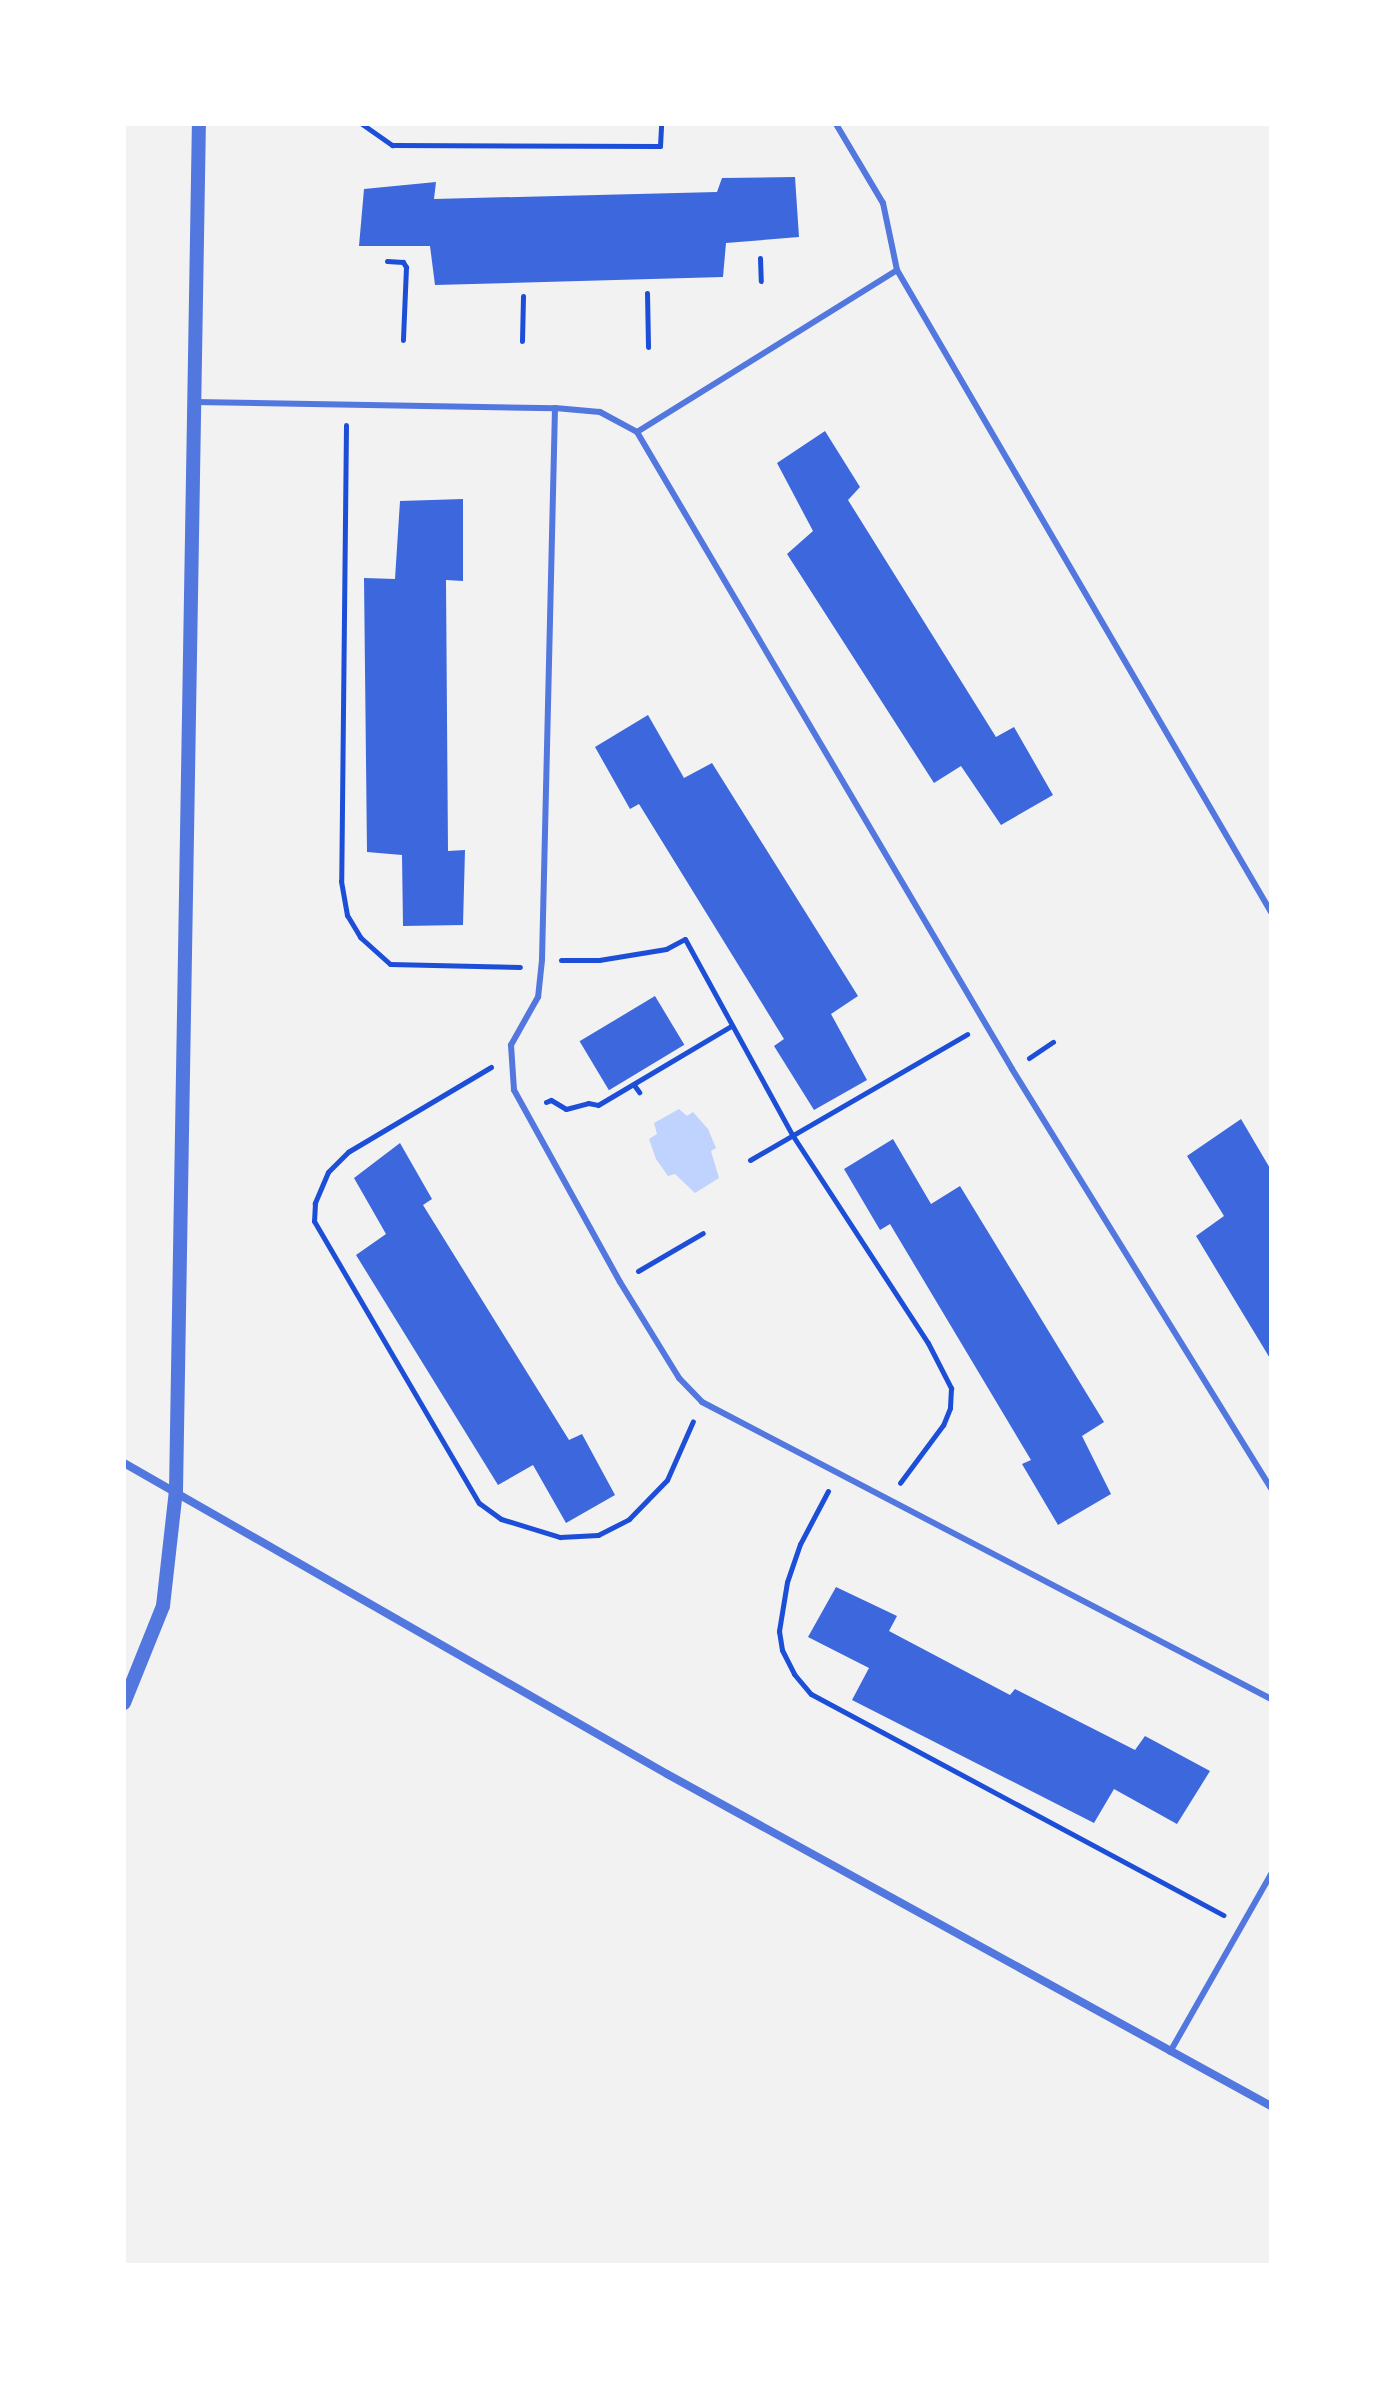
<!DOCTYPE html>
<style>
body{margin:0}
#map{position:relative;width:1395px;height:2389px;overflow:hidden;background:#f2f2f2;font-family:Merriweather,serif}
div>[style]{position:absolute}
.water>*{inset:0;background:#bfd3fe}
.building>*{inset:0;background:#3d67dc;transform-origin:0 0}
.path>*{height:5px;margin:-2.5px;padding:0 2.5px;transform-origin:2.5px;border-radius:2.5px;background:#1d4ed8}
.service>*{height:6px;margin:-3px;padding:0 3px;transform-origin:3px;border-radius:3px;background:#5277de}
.minor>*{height:8px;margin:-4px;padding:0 4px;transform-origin:4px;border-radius:4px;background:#5277de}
.tertiary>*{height:14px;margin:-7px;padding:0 7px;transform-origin:7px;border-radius:7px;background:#5277de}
span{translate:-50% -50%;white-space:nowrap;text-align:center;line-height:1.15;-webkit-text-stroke:8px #fff;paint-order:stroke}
.frame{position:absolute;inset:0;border:126px solid #fff;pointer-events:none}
</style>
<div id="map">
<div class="water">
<i style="clip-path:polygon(679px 1109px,687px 1116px,693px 1112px,708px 1129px,716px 1148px,711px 1151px,719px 1178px,695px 1193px,675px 1174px,668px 1176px,656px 1159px,649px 1139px,657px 1134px,654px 1123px)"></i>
</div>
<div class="building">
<i style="clip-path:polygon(795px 177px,799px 237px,726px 243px,723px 277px,435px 285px,430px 246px,359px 246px,364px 189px,436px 182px,434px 199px,717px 192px,722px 178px)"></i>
<i style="clip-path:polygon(825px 431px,860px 487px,848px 500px,996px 737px,1014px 727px,1053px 795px,1001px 825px,961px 766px,934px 783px,787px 554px,813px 531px,777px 463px)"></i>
<i style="clip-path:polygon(463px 499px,463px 581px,446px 580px,448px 851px,465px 850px,463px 925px,403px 926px,402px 855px,367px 852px,364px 578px,395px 579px,400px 501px)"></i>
<i style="clip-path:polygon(648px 715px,684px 778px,712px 763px,858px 996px,831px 1014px,867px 1080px,814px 1110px,774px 1046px,784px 1039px,639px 804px,630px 809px,595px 747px)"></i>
<i style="left:655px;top:996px;width:57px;height:88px;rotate:59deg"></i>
<i style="clip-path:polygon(1241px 1119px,1271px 1170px,1271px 1360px,1196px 1236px,1224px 1216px,1187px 1156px)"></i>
<i style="clip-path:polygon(893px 1139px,931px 1204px,960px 1186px,1104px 1422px,1082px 1436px,1111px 1494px,1058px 1525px,1022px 1464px,1031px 1460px,890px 1224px,880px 1230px,844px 1169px)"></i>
<i style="clip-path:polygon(400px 1143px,432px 1199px,423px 1205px,569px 1440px,582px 1434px,615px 1495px,566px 1523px,533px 1465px,498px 1485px,356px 1255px,386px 1234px,354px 1178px)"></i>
<i style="clip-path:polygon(836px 1587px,897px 1616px,889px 1631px,1010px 1695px,1015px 1689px,1135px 1750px,1145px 1736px,1210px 1771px,1177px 1824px,1114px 1789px,1094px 1823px,852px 1700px,869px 1668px,808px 1637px)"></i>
</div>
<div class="path">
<i style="left:362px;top:124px;width:37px;rotate:35deg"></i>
<i style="left:392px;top:145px;width:268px;rotate:0.2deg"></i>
<i style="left:660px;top:146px;width:22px;rotate:-87deg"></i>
<i style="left:760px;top:258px;width:23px;rotate:88deg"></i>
<i style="left:387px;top:261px;width:16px;rotate:4deg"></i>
<i style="left:403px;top:262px;width:6px;rotate:59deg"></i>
<i style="left:406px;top:267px;width:73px;rotate:92.4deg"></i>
<i style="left:647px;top:293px;width:54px;rotate:88.9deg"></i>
<i style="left:522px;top:341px;width:45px;rotate:-88.7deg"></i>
<i style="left:346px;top:425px;width:456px;rotate:90.6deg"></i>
<i style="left:341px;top:881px;width:35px;rotate:80deg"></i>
<i style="left:347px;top:915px;width:26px;rotate:59deg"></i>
<i style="left:360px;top:937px;width:40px;rotate:42deg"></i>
<i style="left:390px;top:964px;width:130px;rotate:1.3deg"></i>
<i style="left:561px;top:960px;width:38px"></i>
<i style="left:599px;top:960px;width:68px;rotate:-9.3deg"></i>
<i style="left:666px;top:949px;width:21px;rotate:-28deg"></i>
<i style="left:685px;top:939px;width:225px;rotate:61.3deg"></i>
<i style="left:793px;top:1136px;width:247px;rotate:56.9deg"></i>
<i style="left:928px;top:1343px;width:51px;rotate:62.9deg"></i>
<i style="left:951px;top:1388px;width:20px;rotate:93deg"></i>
<i style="left:950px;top:1408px;width:18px;rotate:112deg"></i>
<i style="left:943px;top:1425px;width:72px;rotate:126.6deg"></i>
<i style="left:1029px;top:1058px;width:29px;rotate:-34deg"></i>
<i style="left:491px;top:1067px;width:166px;rotate:149.3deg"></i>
<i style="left:348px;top:1152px;width:28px;rotate:135deg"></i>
<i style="left:328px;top:1172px;width:34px;rotate:113deg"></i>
<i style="left:315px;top:1203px;width:18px;rotate:93deg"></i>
<i style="left:314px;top:1221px;width:327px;rotate:59.7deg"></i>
<i style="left:479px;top:1503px;width:27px;rotate:36deg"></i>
<i style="left:501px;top:1519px;width:62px;rotate:17deg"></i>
<i style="left:560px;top:1537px;width:38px;rotate:-3deg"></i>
<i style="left:598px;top:1535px;width:35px;rotate:-27deg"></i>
<i style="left:629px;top:1519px;width:54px;rotate:-45.7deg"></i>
<i style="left:667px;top:1480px;width:64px;rotate:-66.2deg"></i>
<i style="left:634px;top:1085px;width:9px;rotate:54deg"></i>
<i style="left:546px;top:1102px;width:5px;rotate:-22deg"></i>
<i style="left:551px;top:1100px;width:17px;rotate:31deg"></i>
<i style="left:566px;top:1109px;width:23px;rotate:-15deg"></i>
<i style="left:588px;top:1103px;width:10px;rotate:11deg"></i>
<i style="left:598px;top:1105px;width:155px;rotate:-30.7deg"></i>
<i style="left:750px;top:1160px;width:251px;rotate:-30.1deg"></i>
<i style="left:638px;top:1271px;width:75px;rotate:-30.3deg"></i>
<i style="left:828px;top:1491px;width:60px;rotate:117.8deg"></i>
<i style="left:800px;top:1544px;width:40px;rotate:108.9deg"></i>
<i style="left:787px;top:1582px;width:50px;rotate:99.3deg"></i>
<i style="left:779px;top:1631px;width:19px;rotate:81deg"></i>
<i style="left:782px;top:1650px;width:27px;rotate:63deg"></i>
<i style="left:794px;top:1674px;width:26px;rotate:50deg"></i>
<i style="left:811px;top:1694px;width:468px;rotate:28.2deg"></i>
</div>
<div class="service">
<i style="left:836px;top:124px;width:92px;rotate:59.3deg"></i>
<i style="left:883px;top:203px;width:68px;rotate:78.2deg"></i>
<i style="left:897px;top:270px;width:743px;rotate:59.78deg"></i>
<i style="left:195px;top:402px;width:360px;rotate:1deg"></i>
<i style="left:555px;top:408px;width:45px;rotate:5.1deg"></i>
<i style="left:600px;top:412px;width:42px;rotate:28.4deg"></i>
<i style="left:637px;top:432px;width:739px;rotate:59.51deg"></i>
<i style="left:1012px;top:1069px;width:493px;rotate:58.3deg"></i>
<i style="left:555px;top:408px;width:552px;rotate:91.35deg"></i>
<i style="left:542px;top:960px;width:37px;rotate:96deg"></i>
<i style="left:538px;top:997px;width:55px;rotate:119.4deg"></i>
<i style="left:511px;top:1045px;width:45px;rotate:86.2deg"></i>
<i style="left:514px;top:1090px;width:219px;rotate:61.1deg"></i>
<i style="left:620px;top:1282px;width:113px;rotate:58.4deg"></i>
<i style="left:679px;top:1378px;width:33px;rotate:46deg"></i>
<i style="left:702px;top:1402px;width:642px;rotate:27.56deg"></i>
<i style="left:637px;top:432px;width:306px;rotate:-31.9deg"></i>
<i style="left:1170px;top:2052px;width:205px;rotate:-60.4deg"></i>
</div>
<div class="minor">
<i style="left:124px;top:1463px;width:626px;rotate:29.8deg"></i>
<i style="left:667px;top:1774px;width:689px;rotate:28.8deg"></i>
</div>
<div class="tertiary">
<i style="left:124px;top:1703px;width:105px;rotate:-68.1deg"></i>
<i style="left:163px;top:1606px;width:116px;rotate:-83.6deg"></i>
<i style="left:176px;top:1491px;width:1367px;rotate:-89.04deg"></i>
</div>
<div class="frame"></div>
</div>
